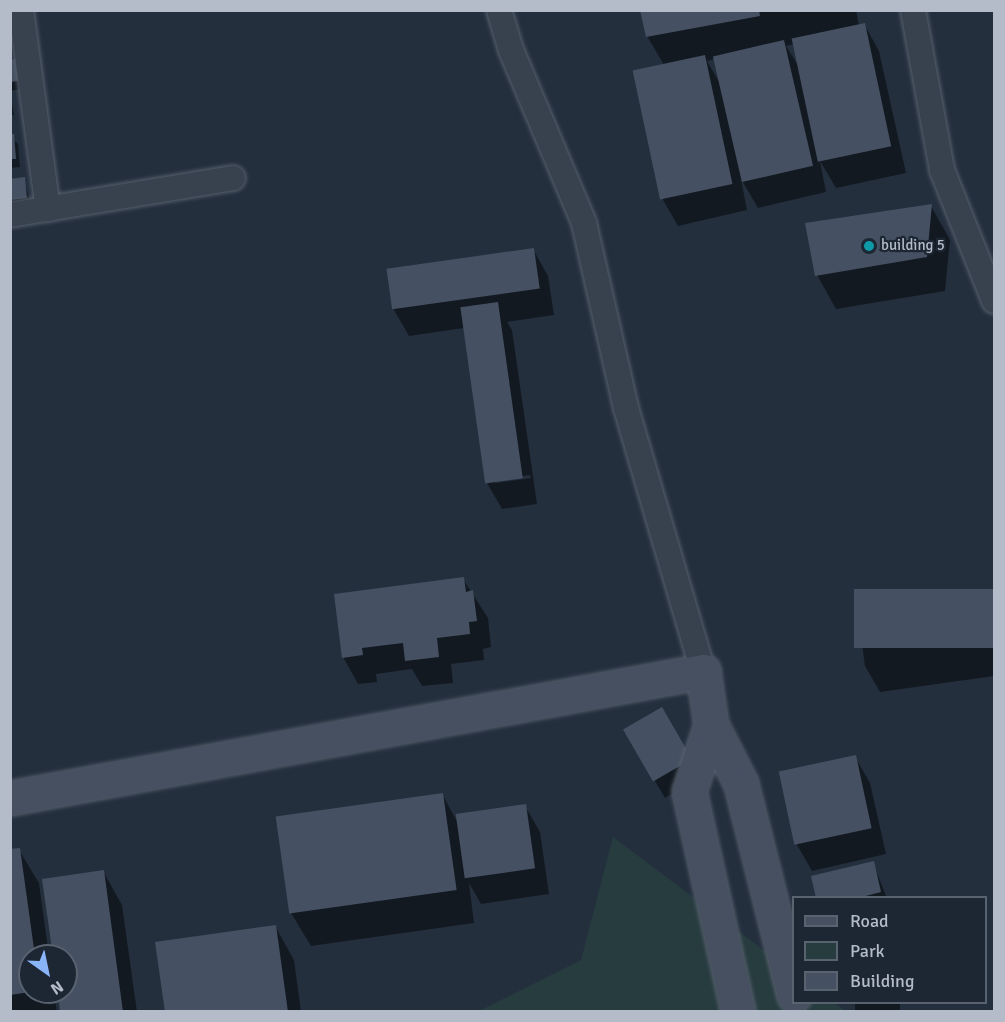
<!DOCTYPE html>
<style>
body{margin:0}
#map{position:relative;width:1005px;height:1022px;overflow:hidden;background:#242f3e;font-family:Signika,sans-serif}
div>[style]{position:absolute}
.green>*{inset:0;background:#263c3f}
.shadow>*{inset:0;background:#0007;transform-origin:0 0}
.building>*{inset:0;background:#455162;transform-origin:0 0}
.roads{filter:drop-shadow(0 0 2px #565f6c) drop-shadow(0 0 2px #565f6c)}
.street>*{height:24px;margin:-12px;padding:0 12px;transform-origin:12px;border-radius:12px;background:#38414e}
.secondary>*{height:33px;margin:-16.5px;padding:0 16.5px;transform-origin:16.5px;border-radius:16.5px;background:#465061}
.dots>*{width:16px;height:16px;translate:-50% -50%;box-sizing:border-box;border:3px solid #1d2633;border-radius:50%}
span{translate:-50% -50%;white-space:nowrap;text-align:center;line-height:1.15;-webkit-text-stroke:4.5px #1d2633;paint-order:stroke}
.poi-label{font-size:15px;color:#b4bcc9}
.left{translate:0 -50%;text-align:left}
.frame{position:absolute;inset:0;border:12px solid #b4bcc9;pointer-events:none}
.legend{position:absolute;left:792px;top:896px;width:195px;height:108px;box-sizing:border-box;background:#1d2633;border:2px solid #59626f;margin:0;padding:8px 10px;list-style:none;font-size:18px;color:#b4bcc9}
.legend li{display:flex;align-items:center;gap:12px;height:30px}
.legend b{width:30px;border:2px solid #59626f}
.north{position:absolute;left:18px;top:944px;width:60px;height:60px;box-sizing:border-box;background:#1d2633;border:2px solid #59626f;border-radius:50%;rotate:147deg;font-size:16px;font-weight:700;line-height:24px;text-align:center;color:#b4bcc9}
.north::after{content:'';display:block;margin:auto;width:21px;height:27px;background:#8ab4f8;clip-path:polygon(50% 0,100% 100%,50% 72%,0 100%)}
</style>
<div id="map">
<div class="green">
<i style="clip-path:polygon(613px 837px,793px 972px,794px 1002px,834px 1003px,846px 1011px,477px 1012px,581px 960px)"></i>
</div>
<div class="shadow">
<i style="clip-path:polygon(evenodd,641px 10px,856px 10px,859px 26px,864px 24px,879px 51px,906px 173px,836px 188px,820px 161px,826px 192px,758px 208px,741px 179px,747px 210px,678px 226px,663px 200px,664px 65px,647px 36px,641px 10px,794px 44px,799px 67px,786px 46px,794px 44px,641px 10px,716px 59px,721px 85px,707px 61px,716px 59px)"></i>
<i style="clip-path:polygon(10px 61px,15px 61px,19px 69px,22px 89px,10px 91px)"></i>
<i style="clip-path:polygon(10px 93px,14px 115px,10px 116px)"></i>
<i style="clip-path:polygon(10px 136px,18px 144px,20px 167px,10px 168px)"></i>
<i style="clip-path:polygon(24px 179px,31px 207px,10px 209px,10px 180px)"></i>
<i style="clip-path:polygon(931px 206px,950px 240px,945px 291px,836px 309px,817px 275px)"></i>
<i style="clip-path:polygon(evenodd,533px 249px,548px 276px,554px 315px,507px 322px,512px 330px,537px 504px,502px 509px,487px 483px,464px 328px,409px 336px,394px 310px,388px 271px,533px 249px,530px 475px,531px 478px,495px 483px,495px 480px,530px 475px)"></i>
<i style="clip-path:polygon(463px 579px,488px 618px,491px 647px,483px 649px,484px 660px,451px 664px,453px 683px,422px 686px,412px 669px,376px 674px,377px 682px,358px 684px,343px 657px)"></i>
<i style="clip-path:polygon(994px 590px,994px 676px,880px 692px,865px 666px,857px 610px)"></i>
<i style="clip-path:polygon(625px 730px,701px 777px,665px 798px)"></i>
<i style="clip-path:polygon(855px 757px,870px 783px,886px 854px,812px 871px,797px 845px)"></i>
<i style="clip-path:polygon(442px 794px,458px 823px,525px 806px,540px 832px,549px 894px,481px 904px,469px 883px,474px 923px,311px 946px,291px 913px)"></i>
<i style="clip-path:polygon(19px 850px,39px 883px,49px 956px,30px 956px,30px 992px,54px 992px,57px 1012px,10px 1012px,10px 851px)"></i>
<i style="clip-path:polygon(873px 863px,887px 898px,817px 898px)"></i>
<i style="clip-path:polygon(103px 871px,122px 905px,137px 1012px,62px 1012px,59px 992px,66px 992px,66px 956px,54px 956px)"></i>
<i style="clip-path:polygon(275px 926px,294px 960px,301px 1012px,167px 1012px)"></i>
<i style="left:855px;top:1002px;width:45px;height:11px"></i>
</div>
<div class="building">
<i style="clip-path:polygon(640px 10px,759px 10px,760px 16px,646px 37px)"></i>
<i style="left:865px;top:23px;width:126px;height:75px;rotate:78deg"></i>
<i style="left:784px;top:40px;width:129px;height:73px;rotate:77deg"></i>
<i style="left:705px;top:55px;width:132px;height:74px;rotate:78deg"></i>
<i style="clip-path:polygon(15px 59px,18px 81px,10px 82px,10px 60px)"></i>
<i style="clip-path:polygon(10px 134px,14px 134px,16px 159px,10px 159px)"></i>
<i style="clip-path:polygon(25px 177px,27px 198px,10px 200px,10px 179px)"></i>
<i style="clip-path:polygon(932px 204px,927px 257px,815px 276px,805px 223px)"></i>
<i style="left:534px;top:248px;width:41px;height:149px;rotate:82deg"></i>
<i style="left:498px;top:302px;width:178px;height:38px;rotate:82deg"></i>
<i style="clip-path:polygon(464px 577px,466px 592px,473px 590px,477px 621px,469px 622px,470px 634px,437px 638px,439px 657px,405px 661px,403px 643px,362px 648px,363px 655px,342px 658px,334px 594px)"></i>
<i style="left:994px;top:589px;width:59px;height:140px;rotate:90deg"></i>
<i style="left:662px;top:707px;width:60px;height:45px;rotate:60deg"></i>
<i style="left:856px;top:755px;width:75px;height:79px;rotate:78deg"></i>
<i style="left:443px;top:793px;width:98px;height:169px;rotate:82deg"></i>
<i style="left:526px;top:804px;width:65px;height:71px;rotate:82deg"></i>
<i style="clip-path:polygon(20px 848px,35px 956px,30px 956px,30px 992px,10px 995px,10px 849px)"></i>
<i style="clip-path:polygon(874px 861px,881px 892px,858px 898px,816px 898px,811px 876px)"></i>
<i style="clip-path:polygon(104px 870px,123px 1012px,60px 1012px,58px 992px,66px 992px,66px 956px,53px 956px,42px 879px)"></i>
<i style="clip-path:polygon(276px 925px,288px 1012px,165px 1012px,155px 942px)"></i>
</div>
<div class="roads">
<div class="street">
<i style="left:21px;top:10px;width:201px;rotate:82.3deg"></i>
<i style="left:499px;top:10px;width:42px;rotate:73.3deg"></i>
<i style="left:511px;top:50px;width:188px;rotate:67.1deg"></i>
<i style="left:584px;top:223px;width:190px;rotate:77.2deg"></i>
<i style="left:626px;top:408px;width:274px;rotate:73.7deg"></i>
<i style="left:913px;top:10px;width:163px;rotate:79.7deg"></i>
<i style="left:942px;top:170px;width:141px;rotate:68.3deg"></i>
<i style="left:10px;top:215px;width:226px;rotate:-9.4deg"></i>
</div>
<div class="secondary">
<i style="left:711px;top:725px;width:70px;rotate:108.4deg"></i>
<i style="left:689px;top:791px;width:226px;rotate:77.5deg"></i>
<i style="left:10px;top:798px;width:705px;rotate:-10.38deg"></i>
<i style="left:703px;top:671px;width:55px;rotate:81.6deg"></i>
<i style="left:711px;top:725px;width:66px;rotate:63deg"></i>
<i style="left:741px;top:784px;width:218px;rotate:75.9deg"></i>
</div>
</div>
<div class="dots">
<i style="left:869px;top:246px;background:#0f9aa8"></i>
</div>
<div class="poi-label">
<span class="left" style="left:881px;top:246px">building 5</span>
</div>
<div class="frame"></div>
<ul class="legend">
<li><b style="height:8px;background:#465061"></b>Road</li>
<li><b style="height:16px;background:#263c3f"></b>Park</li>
<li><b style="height:16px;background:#455162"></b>Building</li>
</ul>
<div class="north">N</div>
</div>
